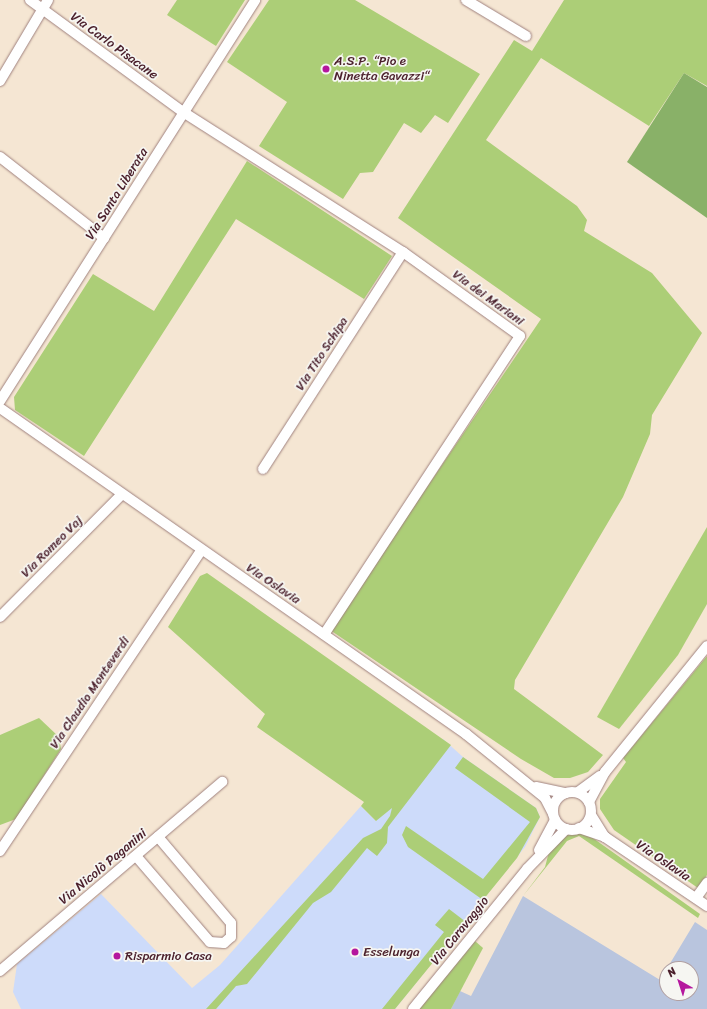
<!DOCTYPE html>
<meta charset="utf-8">
<style>
body{margin:0}
#map{position:relative;width:707px;height:1009px;overflow:hidden;background:#f5e6d3;font-family:Sriracha,sans-serif}
div>[style]{position:absolute}
.built>*{inset:0;background:#cddbfa}
.industrial>*{inset:0;background:#b9c5de}
.green>*{inset:0;background:#acce77}
.forest>*{inset:0;background:#89b168}
.roads{filter:drop-shadow(0 0 1px #a0827f) drop-shadow(0 0 1px #a0827f)}
.minor>*{height:10px;margin:-5px;padding:0 5px;transform-origin:5px;border-radius:5px;background:#fff}
.minor>.ring{margin:-5px;padding:0;box-sizing:content-box;background:none;border:10px solid #fff;border-radius:50%}
.dots>*{width:11px;height:11px;translate:-50% -50%;box-sizing:border-box;border:2px solid #f6f6f2;border-radius:50%}
span{translate:-50% -50%;white-space:nowrap;text-align:center;line-height:1.15;-webkit-text-stroke:3.5px #f6f6f2;paint-order:stroke}
.street-label{font-size:13px;color:#4a1f2b}
.poi-label{font-size:13px;color:#4a1f2b}
.left{translate:0 -50%;text-align:left}
.north{position:absolute;left:659px;top:961px;width:40px;height:40px;box-sizing:border-box;background:#f6f6f2;border:1px solid #b1a0a2;border-radius:50%;rotate:321deg;font-size:11px;font-weight:700;line-height:16px;text-align:center;color:#4a1f2b}
.north::after{content:'';display:block;margin:auto;width:14px;height:18px;background:#b5179e;clip-path:polygon(50% 0,100% 100%,50% 72%,0 100%)}
</style>
<div id="map">
<div class="built">
<i style="clip-path:polygon(443px 739px,463px 757px,536px 808px,540px 817px,525px 847px,395px 1009px,21px 1009px,13px 992px,17px 964px,101px 894px,192px 988px,220px 965px,361px 806px,376px 821px)"></i>
</div>
<div class="industrial">
<i style="clip-path:polygon(evenodd,523px 896px,660px 980px,695px 922px,707px 930px,707px 1009px,451px 1009px,460px 991px,471px 996px,523px 896px,667px 969px,691px 969px,691px 993px,667px 993px,667px 969px)"></i>
</div>
<div class="green">
<i style="clip-path:polygon(177px 0,245px 0,216px 46px,167px 15px)"></i>
<i style="clip-path:polygon(269px 0,355px 0,480px 74px,448px 123px,435px 115px,421px 133px,404px 123px,373px 172px,360px 173px,343px 199px,259px 146px,287px 102px,227px 62px)"></i>
<i style="clip-path:polygon(564px 0,707px 0,707px 86px,684px 73px,649px 126px,541px 58px,486px 140px,577px 206px,587px 220px,584px 231px,652px 273px,702px 333px,652px 415px,650px 434px,623px 497px,515px 680px,514px 689px,603px 755px,588px 772px,570px 778px,554px 778px,521px 759px,330px 630px,541px 319px,398px 218px,514px 40px,532px 51px)"></i>
<i style="clip-path:polygon(247px 161px,392px 256px,364px 299px,236px 219px,84px 456px,15px 410px,14px 397px,93px 274px,154px 311px)"></i>
<i style="clip-path:polygon(707px 527px,707px 604px,678px 655px,619px 729px,597px 717px)"></i>
<i style="clip-path:polygon(207px 573px,451px 745px,388px 827px,387px 843px,377px 856px,367px 848px,331px 892px,313px 903px,247px 984px,236px 986px,216px 1009px,206px 1009px,363px 838px,381px 829px,390px 816px,392px 808px,376px 821px,361px 806px,364px 802px,257px 727px,265px 714px,168px 627px,200px 576px)"></i>
<i style="clip-path:polygon(707px 656px,707px 875px,698px 888px,614px 830px,600px 809px,600px 799px,626px 762px,623px 758px)"></i>
<i style="clip-path:polygon(39px 718px,59px 737px,61px 749px,16px 819px,0 825px,0 735px)"></i>
<i style="clip-path:polygon(463px 757px,536px 808px,540px 817px,517px 858px,483px 900px,408px 847px,402px 835px,406px 826px,483px 879px,530px 822px,455px 768px)"></i>
<i style="clip-path:polygon(578px 831px,590px 836px,700px 914px,698px 918px,579px 836px,567px 841px,523px 896px,545px 867px,549px 852px,566px 834px)"></i>
<i style="clip-path:polygon(449px 909px,466px 922px,395px 1009px,382px 1009px,444px 932px,435px 925px)"></i>
<i style="clip-path:polygon(475px 941px,483px 948px,451px 1009px,419px 1009px)"></i>
</div>
<div class="forest">
<i style="clip-path:polygon(684px 73px,707px 87px,707px 218px,627px 162px)"></i>
</div>
<div class="roads">
<div class="minor">
<i style="left:30px;top:0;width:190px;rotate:36.2deg"></i>
<i style="left:183px;top:112px;width:261px;rotate:32.5deg"></i>
<i style="left:403px;top:252px;width:144px;rotate:35.7deg"></i>
<i style="left:520px;top:336px;width:357px;rotate:123.3deg"></i>
<i style="left:466px;top:0;width:70px;rotate:31deg"></i>
<i style="left:0;top:81px;width:94px;rotate:-59.3deg"></i>
<i style="left:0;top:157px;width:132px;rotate:37.9deg"></i>
<i style="left:0;top:401px;width:475px;rotate:-57.5deg"></i>
<i style="left:0;top:408px;width:569px;rotate:34.98deg"></i>
<i style="left:466px;top:734px;width:102px;rotate:39deg"></i>
<i style="left:545px;top:798px;width:18px;rotate:63deg"></i>
<i style="left:263px;top:469px;width:258px;rotate:-57.2deg"></i>
<i style="left:0;top:617px;width:173px;rotate:-45.2deg"></i>
<i style="left:536px;top:787px;width:30px;rotate:12deg"></i>
<i class="ring" style="left:553px;top:792px;width:28px;height:28px"></i>
<i style="left:578px;top:792px;width:27px;rotate:-36deg"></i>
<i style="left:589px;top:802px;width:34px;rotate:-62deg"></i>
<i style="left:605px;top:772px;width:162px;rotate:-51deg"></i>
<i style="left:591px;top:815px;width:26px;rotate:58deg"></i>
<i style="left:579px;top:828px;width:28px;rotate:19deg"></i>
<i style="left:605px;top:837px;width:123px;rotate:34.1deg"></i>
<i style="left:539px;top:850px;width:34px;rotate:-62deg"></i>
<i style="left:0;top:851px;width:361px;rotate:-56.2deg"></i>
<i style="left:136px;top:856px;width:113px;rotate:49.3deg"></i>
<i style="left:210px;top:942px;width:14px;rotate:4deg"></i>
<i style="left:224px;top:943px;width:9px;rotate:-41deg"></i>
<i style="left:231px;top:937px;width:14px;rotate:-90deg"></i>
<i style="left:231px;top:923px;width:113px;rotate:-130.3deg"></i>
<i style="left:696px;top:898px;width:19px;rotate:-54deg"></i>
<i style="left:0;top:971px;width:292px;rotate:-40.4deg"></i>
<i style="left:413px;top:1009px;width:181px;rotate:-50.8deg"></i>
<i style="left:527px;top:869px;width:56px;rotate:-45.7deg"></i>
</div>
</div>
<div class="dots">
<i style="left:326px;top:69px;background:#b5179e"></i>
<i style="left:355px;top:952px;background:#b5179e"></i>
<i style="left:117px;top:956px;background:#b5179e"></i>
</div>
<div class="street-label">
<span style="left:114px;top:46px;rotate:36deg">Via Carlo Pisacane</span>
<span style="left:117px;top:194px;rotate:-58deg">Via Santa Liberata</span>
<span style="left:488px;top:298px;rotate:36deg">Via dei Mariani</span>
<span style="left:322px;top:354px;rotate:-57deg">Via Tito Schipa</span>
<span style="left:52px;top:547px;rotate:-45deg">Via Romeo Vaj</span>
<span style="left:273px;top:584px;rotate:34deg">Via Oslavia</span>
<span style="left:90px;top:693px;rotate:-56deg">Via Claudio Monteverdi</span>
<span style="left:663px;top:861px;rotate:34deg">Via Oslavia</span>
<span style="left:103px;top:867px;rotate:-40deg">Via Nicolò Paganini</span>
<span style="left:460px;top:931px;rotate:-51deg">Via Caravaggio</span>
</div>
<div class="poi-label">
<span class="left" style="left:334px;top:69px">A.S.P. “Pio e<br>Ninetta Gavazzi“</span>
<span class="left" style="left:363px;top:952px">Esselunga</span>
<span class="left" style="left:125px;top:956px">Risparmio Casa</span>
</div>
<div class="north">N</div>
</div>
